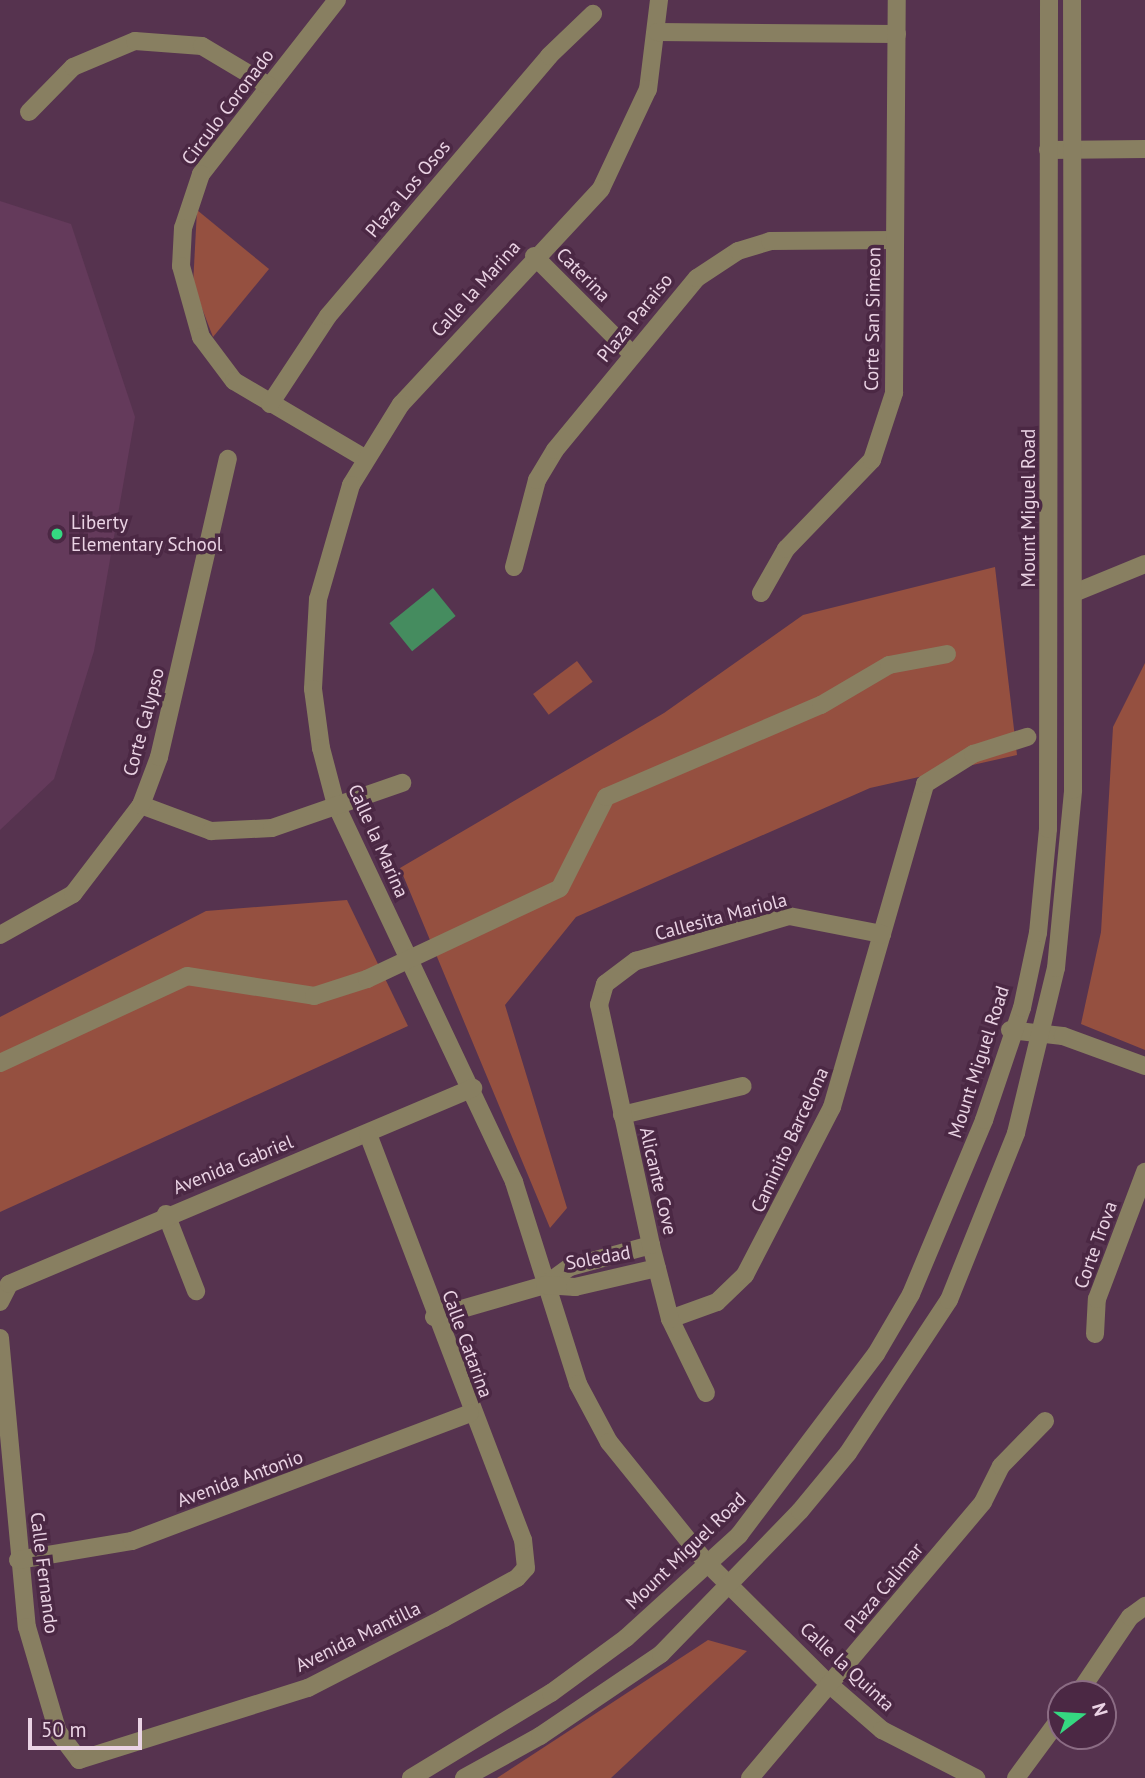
<!DOCTYPE html>
<style>
body{margin:0}
#map{position:relative;width:1145px;height:1778px;overflow:hidden;background:#56334f;font-family:"PT Sans",sans-serif}
div>[style]{position:absolute}
.built>*{inset:0;background:#643a5b}
.green>*{inset:0;background:#955040;transform-origin:0 0}
.water>*{inset:0;background:#458c5f;transform-origin:0 0}
.minor>*{height:18px;margin:-9px;padding:0 9px;transform-origin:9px;border-radius:9px;background:#887f61}
.dots>*{width:19px;height:19px;translate:-50% -50%;box-sizing:border-box;border:4px solid #4b2844;border-radius:50%}
span{translate:-50% -50%;white-space:nowrap;text-align:center;line-height:1.15;-webkit-text-stroke:7px #4b2844;paint-order:stroke}
.street-label{font-size:19px;color:#ead3e4}
.poi-label{font-size:19px;color:#ead3e4}
.left{translate:0 -50%;text-align:left}
.north{position:absolute;left:1047px;top:1680px;width:70px;height:70px;box-sizing:border-box;background:#4b2844;border:2px solid #8b6c84;border-radius:50%;rotate:73deg;font-size:19px;font-weight:700;line-height:28px;text-align:center;color:#ead3e4}
.north::after{content:'';display:block;margin:auto;width:24px;height:32px;background:#35d881;clip-path:polygon(50% 0,100% 100%,50% 72%,0 100%)}
.scale{position:absolute;left:28px;top:1718px;width:114px;height:32px;box-sizing:border-box;border:4px solid #ead3e4;border-top:0;padding-left:9px;font-size:21px;line-height:24px;white-space:nowrap;color:#ead3e4;-webkit-text-stroke:5px #4b2844;paint-order:stroke}
</style>
<div id="map">
<div class="built">
<i style="clip-path:polygon(0 201px,71px 224px,135px 417px,94px 651px,54px 779px,0 830px)"></i>
</div>
<div class="green">
<i style="clip-path:polygon(197px 210px,269px 269px,213px 337px,193px 285px)"></i>
<i style="clip-path:polygon(995px 567px,1017px 755px,870px 788px,576px 917px,505px 1005px,567px 1208px,550px 1228px,400px 868px,664px 713px,803px 615px)"></i>
<i style="left:577px;top:661px;width:26px;height:55px;rotate:53deg"></i>
<i style="clip-path:polygon(1145px 663px,1145px 1050px,1081px 1024px,1101px 932px,1113px 727px)"></i>
<i style="clip-path:polygon(347px 900px,408px 1026px,0 1212px,0 1017px,206px 911px)"></i>
<i style="clip-path:polygon(708px 1640px,747px 1651px,611px 1778px,497px 1778px)"></i>
</div>
<div class="water">
<i style="left:433px;top:588px;width:36px;height:56px;rotate:51deg"></i>
</div>
<div class="minor">
<i style="left:337px;top:0;width:221px;rotate:128deg"></i>
<i style="left:201px;top:174px;width:57px;rotate:108.4deg"></i>
<i style="left:183px;top:228px;width:38px;rotate:93deg"></i>
<i style="left:181px;top:266px;width:74px;rotate:74.3deg"></i>
<i style="left:201px;top:337px;width:55px;rotate:53.1deg"></i>
<i style="left:234px;top:381px;width:151px;rotate:30.6deg"></i>
<i style="left:659px;top:0;width:90px;rotate:97deg"></i>
<i style="left:648px;top:89px;width:110px;rotate:115.2deg"></i>
<i style="left:601px;top:189px;width:294px;rotate:132.9deg"></i>
<i style="left:401px;top:404px;width:95px;rotate:121.7deg"></i>
<i style="left:351px;top:485px;width:119px;rotate:106.1deg"></i>
<i style="left:318px;top:599px;width:90px;rotate:93.2deg"></i>
<i style="left:313px;top:689px;width:60px;rotate:82.3deg"></i>
<i style="left:321px;top:748px;width:59px;rotate:75.3deg"></i>
<i style="left:336px;top:805px;width:417px;rotate:64.7deg"></i>
<i style="left:514px;top:1182px;width:212px;rotate:72.4deg"></i>
<i style="left:578px;top:1384px;width:66px;rotate:61.9deg"></i>
<i style="left:609px;top:1442px;width:154px;rotate:51.1deg"></i>
<i style="left:706px;top:1562px;width:175px;rotate:44.8deg"></i>
<i style="left:830px;top:1685px;width:69px;rotate:40.9deg"></i>
<i style="left:882px;top:1730px;width:106px;rotate:27.1deg"></i>
<i style="left:657px;top:32px;width:240px;rotate:0.5deg"></i>
<i style="left:29px;top:112px;width:63px;rotate:-45.6deg"></i>
<i style="left:73px;top:67px;width:67px;rotate:-22.8deg"></i>
<i style="left:135px;top:41px;width:67px;rotate:4.3deg"></i>
<i style="left:202px;top:46px;width:78px;rotate:30.8deg"></i>
<i style="left:1048px;top:150px;width:97px;rotate:-0.6deg"></i>
<i style="left:534px;top:256px;width:139px;rotate:45deg"></i>
<i style="left:270px;top:404px;width:105px;rotate:-56.6deg"></i>
<i style="left:328px;top:316px;width:341px;rotate:-49.6deg"></i>
<i style="left:549px;top:56px;width:61px;rotate:-43.7deg"></i>
<i style="left:514px;top:567px;width:90px;rotate:-75.2deg"></i>
<i style="left:537px;top:480px;width:35px;rotate:-59deg"></i>
<i style="left:555px;top:450px;width:223px;rotate:-50.5deg"></i>
<i style="left:697px;top:278px;width:49px;rotate:-33.4deg"></i>
<i style="left:738px;top:251px;width:34px;rotate:-17deg"></i>
<i style="left:770px;top:241px;width:124px;rotate:-0.5deg"></i>
<i style="left:761px;top:593px;width:51px;rotate:-60.4deg"></i>
<i style="left:786px;top:549px;width:124px;rotate:-46deg"></i>
<i style="left:872px;top:460px;width:71px;rotate:-71.8deg"></i>
<i style="left:894px;top:393px;width:393px;rotate:-89.6deg"></i>
<i style="left:1074px;top:593px;width:77px;rotate:-22.2deg"></i>
<i style="left:141px;top:805px;width:75px;rotate:20.4deg"></i>
<i style="left:211px;top:831px;width:61px;rotate:-2.8deg"></i>
<i style="left:272px;top:828px;width:138px;rotate:-19.1deg"></i>
<i style="left:0;top:935px;width:84px;rotate:-29.3deg"></i>
<i style="left:73px;top:894px;width:112px;rotate:-52.6deg"></i>
<i style="left:141px;top:805px;width:51px;rotate:-69.4deg"></i>
<i style="left:159px;top:757px;width:306px;rotate:-77deg"></i>
<i style="left:1010px;top:1030px;width:53px;rotate:6.5deg"></i>
<i style="left:1063px;top:1036px;width:87px;rotate:20.1deg"></i>
<i style="left:0;top:1063px;width:206px;rotate:-24.9deg"></i>
<i style="left:187px;top:976px;width:129px;rotate:8.9deg"></i>
<i style="left:314px;top:996px;width:56px;rotate:-17.8deg"></i>
<i style="left:367px;top:979px;width:213px;rotate:-25.2deg"></i>
<i style="left:560px;top:888px;width:102px;rotate:-63.2deg"></i>
<i style="left:606px;top:797px;width:234px;rotate:-23.2deg"></i>
<i style="left:821px;top:705px;width:79px;rotate:-30.5deg"></i>
<i style="left:889px;top:665px;width:59px;rotate:-10.7deg"></i>
<i style="left:622px;top:1115px;width:124px;rotate:-13.5deg"></i>
<i style="left:166px;top:1214px;width:83px;rotate:68.7deg"></i>
<i style="left:545px;top:1285px;width:31px;rotate:-36deg"></i>
<i style="left:570px;top:1267px;width:84px;rotate:-15.2deg"></i>
<i style="left:0;top:1302px;width:20px;rotate:-63deg"></i>
<i style="left:9px;top:1284px;width:504px;rotate:-22.9deg"></i>
<i style="left:434px;top:1317px;width:116px;rotate:-16.1deg"></i>
<i style="left:545px;top:1285px;width:30px;rotate:4deg"></i>
<i style="left:575px;top:1287px;width:84px;rotate:-13deg"></i>
<i style="left:670px;top:1319px;width:50px;rotate:-19.9deg"></i>
<i style="left:717px;top:1302px;width:39px;rotate:-44deg"></i>
<i style="left:745px;top:1275px;width:189px;rotate:-62.6deg"></i>
<i style="left:832px;top:1107px;width:336px;rotate:-73.9deg"></i>
<i style="left:925px;top:784px;width:57px;rotate:-32deg"></i>
<i style="left:973px;top:754px;width:57px;rotate:-17.5deg"></i>
<i style="left:1095px;top:1334px;width:35px;rotate:-87deg"></i>
<i style="left:1097px;top:1299px;width:136px;rotate:-69.3deg"></i>
<i style="left:0;top:1338px;width:290px;rotate:84.7deg"></i>
<i style="left:27px;top:1627px;width:109px;rotate:73.6deg"></i>
<i style="left:58px;top:1732px;width:35px;rotate:53deg"></i>
<i style="left:79px;top:1760px;width:240px;rotate:-17.5deg"></i>
<i style="left:308px;top:1688px;width:153px;rotate:-27.2deg"></i>
<i style="left:444px;top:1618px;width:83px;rotate:-28.7deg"></i>
<i style="left:517px;top:1578px;width:13px;rotate:-48deg"></i>
<i style="left:526px;top:1568px;width:28px;rotate:-96deg"></i>
<i style="left:523px;top:1540px;width:434px;rotate:-110.9deg"></i>
<i style="left:706px;top:1393px;width:82px;rotate:-115.9deg"></i>
<i style="left:670px;top:1319px;width:76px;rotate:-104.4deg"></i>
<i style="left:651px;top:1245px;width:246px;rotate:-102.2deg"></i>
<i style="left:599px;top:1005px;width:22px;rotate:-74deg"></i>
<i style="left:605px;top:984px;width:39px;rotate:-37deg"></i>
<i style="left:636px;top:961px;width:159px;rotate:-16.4deg"></i>
<i style="left:789px;top:916px;width:95px;rotate:11deg"></i>
<i style="left:18px;top:1560px;width:116px;rotate:-9.5deg"></i>
<i style="left:132px;top:1541px;width:361px;rotate:-20.7deg"></i>
<i style="left:1078px;top:1694px;width:93px;rotate:-56deg"></i>
<i style="left:1130px;top:1617px;width:19px;rotate:-36deg"></i>
<i style="left:411px;top:1778px;width:164px;rotate:-31.3deg"></i>
<i style="left:551px;top:1693px;width:93px;rotate:-36.3deg"></i>
<i style="left:626px;top:1638px;width:153px;rotate:-42.3deg"></i>
<i style="left:739px;top:1535px;width:227px;rotate:-52.9deg"></i>
<i style="left:876px;top:1354px;width:69px;rotate:-59.7deg"></i>
<i style="left:911px;top:1294px;width:189px;rotate:-67.2deg"></i>
<i style="left:984px;top:1120px;width:118px;rotate:-71.3deg"></i>
<i style="left:1022px;top:1008px;width:77px;rotate:-78deg"></i>
<i style="left:1038px;top:933px;width:104px;rotate:-84.5deg"></i>
<i style="left:1048px;top:829px;width:829px;rotate:-89.93deg"></i>
<i style="left:464px;top:1778px;width:87px;rotate:-28.9deg"></i>
<i style="left:540px;top:1736px;width:146px;rotate:-34.1deg"></i>
<i style="left:661px;top:1654px;width:199px;rotate:-45.8deg"></i>
<i style="left:800px;top:1511px;width:75px;rotate:-50.4deg"></i>
<i style="left:848px;top:1453px;width:183px;rotate:-56.6deg"></i>
<i style="left:949px;top:1300px;width:180px;rotate:-68.1deg"></i>
<i style="left:1016px;top:1133px;width:170px;rotate:-76.4deg"></i>
<i style="left:1056px;top:968px;width:179px;rotate:-84.5deg"></i>
<i style="left:1073px;top:790px;width:790px;rotate:-90.07deg"></i>
<i style="left:750px;top:1778px;width:361px;rotate:-49.8deg"></i>
<i style="left:983px;top:1502px;width:40px;rotate:-63.4deg"></i>
<i style="left:1001px;top:1466px;width:63px;rotate:-45.6deg"></i>
<i style="left:1016px;top:1778px;width:76px;rotate:-53.6deg"></i>
</div>
<div class="dots">
<i style="left:57px;top:534px;background:#35d881"></i>
</div>
<div class="street-label">
<span style="left:228px;top:107px;rotate:-53deg">Circulo Coronado</span>
<span style="left:408px;top:189px;rotate:-50deg">Plaza Los Osos</span>
<span style="left:583px;top:275px;rotate:45deg">Caterina</span>
<span style="left:476px;top:289px;rotate:-48deg">Calle la Marina</span>
<span style="left:635px;top:318px;rotate:-51deg">Plaza Paraiso</span>
<span style="left:873px;top:319px;rotate:-89deg">Corte San Simeon</span>
<span style="left:1029px;top:508px;rotate:-90deg">Mount Miguel Road</span>
<span style="left:144px;top:722px;rotate:-75deg">Corte Calypso</span>
<span style="left:378px;top:841px;rotate:66deg">Calle la Marina</span>
<span style="left:721px;top:917px;rotate:-15deg">Callesita Mariola</span>
<span style="left:979px;top:1062px;rotate:-72deg">Mount Miguel Road</span>
<span style="left:790px;top:1140px;rotate:-65deg">Caminito Barcelona</span>
<span style="left:233px;top:1165px;rotate:-22deg">Avenida Gabriel</span>
<span style="left:658px;top:1181px;rotate:77deg">Alicante Cove</span>
<span style="left:1096px;top:1245px;rotate:-70deg">Corte Trova</span>
<span style="left:598px;top:1258px;rotate:-10deg">Soledad</span>
<span style="left:467px;top:1344px;rotate:70deg">Calle Catarina</span>
<span style="left:240px;top:1479px;rotate:-20deg">Avenida Antonio</span>
<span style="left:686px;top:1551px;rotate:-44deg">Mount Miguel Road</span>
<span style="left:44px;top:1573px;rotate:83deg">Calle Fernando</span>
<span style="left:884px;top:1588px;rotate:-50deg">Plaza Calimar</span>
<span style="left:358px;top:1637px;rotate:-26deg">Avenida Mantilla</span>
<span style="left:847px;top:1667px;rotate:43deg">Calle la Quinta</span>
</div>
<div class="poi-label">
<span class="left" style="left:71px;top:534px">Liberty<br>Elementary School</span>
</div>
<div class="north">N</div>
<div class="scale">50 m</div>
</div>
